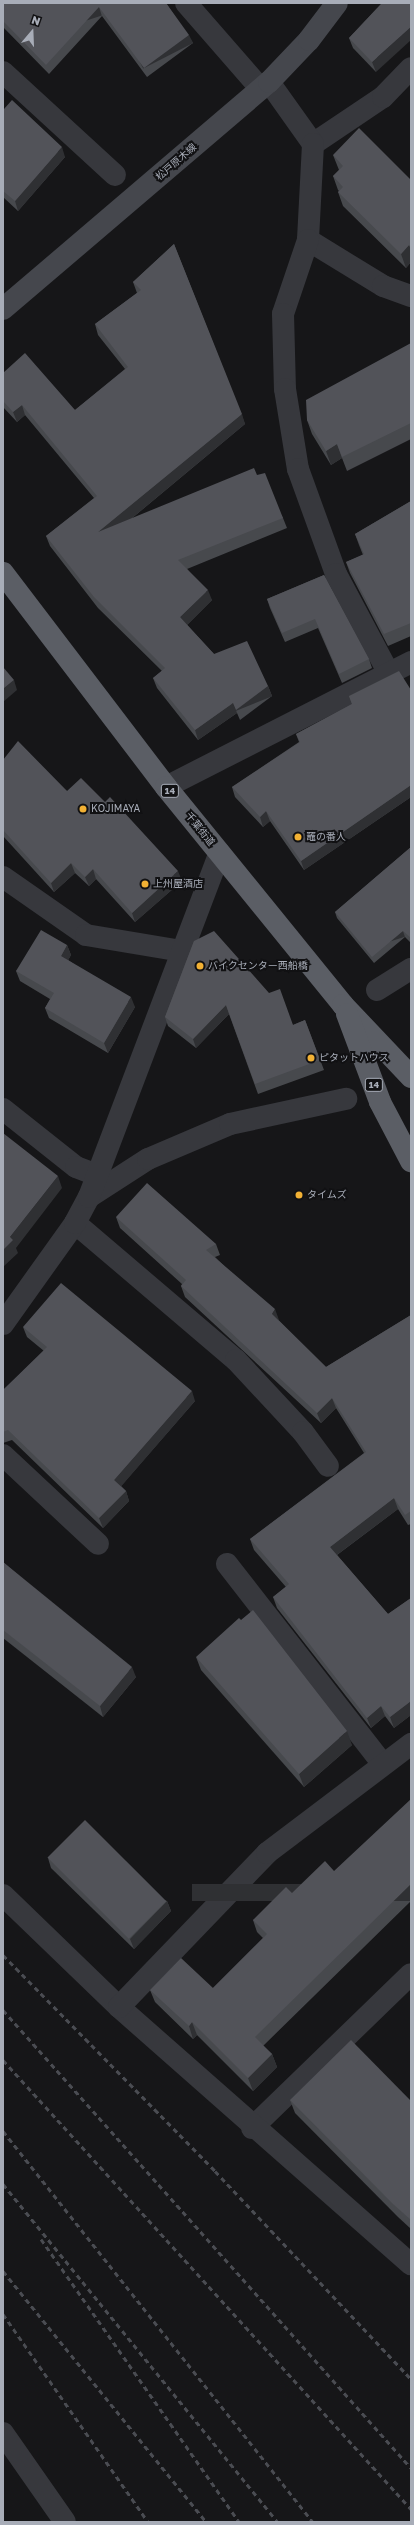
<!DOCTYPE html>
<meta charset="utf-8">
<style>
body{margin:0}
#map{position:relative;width:414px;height:2525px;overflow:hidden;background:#161618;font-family:"Golos Text","Noto Sans JP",sans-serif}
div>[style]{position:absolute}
.service>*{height:22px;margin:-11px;padding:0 11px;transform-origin:11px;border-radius:11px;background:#37383d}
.pedestrian>*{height:22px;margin:-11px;padding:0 11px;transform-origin:11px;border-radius:11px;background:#37383d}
.minor>*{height:22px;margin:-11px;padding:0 11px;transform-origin:11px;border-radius:11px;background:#37383d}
.tertiary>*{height:22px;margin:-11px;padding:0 11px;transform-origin:11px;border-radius:11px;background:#37383d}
.secondary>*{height:22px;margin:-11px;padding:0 11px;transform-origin:11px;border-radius:11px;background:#45474d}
.trunk>*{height:22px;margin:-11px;padding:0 11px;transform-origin:11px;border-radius:11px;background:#5b5e65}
.rail>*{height:3px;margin-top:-1.5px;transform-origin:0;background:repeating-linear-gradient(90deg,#4a4c52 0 5px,transparent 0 9px)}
.wall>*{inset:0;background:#47494d}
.shaded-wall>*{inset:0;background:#2f3033;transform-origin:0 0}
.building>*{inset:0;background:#525359;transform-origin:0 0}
.dots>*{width:11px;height:11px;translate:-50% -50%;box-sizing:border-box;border:2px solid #111113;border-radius:50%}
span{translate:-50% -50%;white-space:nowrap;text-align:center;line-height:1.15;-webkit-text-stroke:4px #111113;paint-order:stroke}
.shield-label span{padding:1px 3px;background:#111113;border:1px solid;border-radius:3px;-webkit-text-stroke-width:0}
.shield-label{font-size:9px;color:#a8adb8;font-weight:700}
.street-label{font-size:10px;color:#a8adb8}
.poi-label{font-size:10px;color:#a8adb8}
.left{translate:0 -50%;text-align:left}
.frame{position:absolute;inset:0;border:4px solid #a8adb8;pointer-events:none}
.north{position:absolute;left:12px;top:12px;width:40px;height:40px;-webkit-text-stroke:3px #111113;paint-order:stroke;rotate:19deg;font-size:11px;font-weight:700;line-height:16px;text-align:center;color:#a8adb8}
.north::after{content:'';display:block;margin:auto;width:14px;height:18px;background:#a8adb8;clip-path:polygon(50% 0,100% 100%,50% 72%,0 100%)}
</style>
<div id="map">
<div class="service">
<i style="left:313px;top:144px;width:84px;rotate:-33.9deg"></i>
<i style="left:383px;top:97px;width:40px;rotate:-46deg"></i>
<i style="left:308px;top:240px;width:88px;rotate:31.5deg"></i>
<i style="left:383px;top:286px;width:30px;rotate:20deg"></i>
<i style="left:3px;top:877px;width:101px;rotate:34.9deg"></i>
<i style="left:86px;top:935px;width:97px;rotate:9.5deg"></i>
<i style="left:89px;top:1197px;width:70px;rotate:-32.8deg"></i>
<i style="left:148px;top:1159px;width:89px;rotate:-23.1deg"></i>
<i style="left:230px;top:1124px;width:119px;rotate:-12.2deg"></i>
<i style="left:75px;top:1223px;width:211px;rotate:40.4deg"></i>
<i style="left:236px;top:1360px;width:98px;rotate:47.1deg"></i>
<i style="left:303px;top:1432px;width:42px;rotate:53.7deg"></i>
<i style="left:3px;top:1455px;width:130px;rotate:43.1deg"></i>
<i style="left:227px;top:1564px;width:252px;rotate:52.1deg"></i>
<i style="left:252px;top:2128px;width:221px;rotate:-44.1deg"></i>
</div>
<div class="pedestrian">
<i style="left:377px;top:990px;width:40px;rotate:-32deg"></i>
</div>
<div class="minor">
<i style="left:186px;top:3px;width:114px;rotate:48.9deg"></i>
<i style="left:3px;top:72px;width:152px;rotate:42.6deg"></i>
<i style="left:269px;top:82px;width:76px;rotate:54.6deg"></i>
<i style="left:313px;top:144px;width:96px;rotate:93deg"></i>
<i style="left:308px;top:240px;width:78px;rotate:108.7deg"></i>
<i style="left:283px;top:314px;width:75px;rotate:88.5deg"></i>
<i style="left:285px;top:389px;width:81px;rotate:80.8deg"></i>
<i style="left:298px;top:469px;width:112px;rotate:70.1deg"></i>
<i style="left:336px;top:574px;width:111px;rotate:62deg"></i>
<i style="left:166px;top:787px;width:275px;rotate:-27deg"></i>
<i style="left:3px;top:1109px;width:93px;rotate:38.5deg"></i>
<i style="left:76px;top:1167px;width:22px;rotate:21deg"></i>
<i style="left:3px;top:1324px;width:124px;rotate:-54.5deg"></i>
<i style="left:75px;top:1223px;width:30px;rotate:-62deg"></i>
<i style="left:89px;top:1197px;width:368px;rotate:-69.2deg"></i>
<i style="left:3px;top:1895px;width:161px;rotate:44deg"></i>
<i style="left:119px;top:2007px;width:389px;rotate:41.4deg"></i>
<i style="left:119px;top:2007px;width:214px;rotate:-46.1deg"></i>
<i style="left:267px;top:1853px;width:181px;rotate:-37.1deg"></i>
</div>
<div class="tertiary">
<i style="left:3px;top:2433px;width:108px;rotate:55.1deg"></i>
</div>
<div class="secondary">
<i style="left:3px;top:309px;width:350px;rotate:-40.5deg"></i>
<i style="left:269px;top:82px;width:58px;rotate:-46.4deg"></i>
<i style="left:309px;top:40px;width:46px;rotate:-52.9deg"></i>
</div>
<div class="trunk">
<i style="left:3px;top:573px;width:269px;rotate:52.7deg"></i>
<i style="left:166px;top:787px;width:281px;rotate:50.9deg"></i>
<i style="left:343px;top:1005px;width:99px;rotate:46.6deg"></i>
<i style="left:347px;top:1014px;width:94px;rotate:69.4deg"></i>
<i style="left:380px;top:1102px;width:67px;rotate:62.3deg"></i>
</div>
<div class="rail">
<i style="left:3px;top:1955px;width:303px;rotate:45.5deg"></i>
<i style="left:215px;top:2171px;width:286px;rotate:46.7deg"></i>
<i style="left:3px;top:2010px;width:613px;rotate:48.3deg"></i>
<i style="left:3px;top:2060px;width:607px;rotate:47.74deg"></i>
<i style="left:3px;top:2131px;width:499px;rotate:51.6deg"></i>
<i style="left:3px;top:2184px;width:436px;rotate:50.9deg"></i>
<i style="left:41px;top:2239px;width:345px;rotate:55deg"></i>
<i style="left:3px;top:2271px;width:323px;rotate:51deg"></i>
<i style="left:3px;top:2314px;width:254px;rotate:55.1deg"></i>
</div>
<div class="wall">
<i style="clip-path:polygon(3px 3px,166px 3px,193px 43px,147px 77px,102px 16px,49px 74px,3px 27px)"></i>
<i style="clip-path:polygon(382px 3px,376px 72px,353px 48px,349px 38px)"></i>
<i style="clip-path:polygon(3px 109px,65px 157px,18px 211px,3px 197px)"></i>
<i style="clip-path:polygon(333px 155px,411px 180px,411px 262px,406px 268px,343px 206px,338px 192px,339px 191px,338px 190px,333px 176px,339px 170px)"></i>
<i style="clip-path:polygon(174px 244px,245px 424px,131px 519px,257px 475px,283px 518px,287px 528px,187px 569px,212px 600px,187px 625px,214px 654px,268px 686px,272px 696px,240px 720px,237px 713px,198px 740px,157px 688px,153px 678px,162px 671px,98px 608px,50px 546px,46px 536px,94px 498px,25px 415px,17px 422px,3px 407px,3px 373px,75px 410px,125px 369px,98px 335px,95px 324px,137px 293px,133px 282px)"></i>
<i style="clip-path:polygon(411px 343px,411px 439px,347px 471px,342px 458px,331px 465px,312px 434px,307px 420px)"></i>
<i style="clip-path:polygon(411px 501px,411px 636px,388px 646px,350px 573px,346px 562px,363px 555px,359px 545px,355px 534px)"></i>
<i style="clip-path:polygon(324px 575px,369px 659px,372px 668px,342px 683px,318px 628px,285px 642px,270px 608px,267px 599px)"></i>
<i style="clip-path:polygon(411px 690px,411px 797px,304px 870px,270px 821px,263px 827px,235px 797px,232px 787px,299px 742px,296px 734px,352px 704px,349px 696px)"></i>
<i style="clip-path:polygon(3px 760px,67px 791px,182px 881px,135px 922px,96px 879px,89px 886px,75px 873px,54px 892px,3px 836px)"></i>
<i style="clip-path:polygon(411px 847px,411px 943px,405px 937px,374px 963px,337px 918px,335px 912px)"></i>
<i style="clip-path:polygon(194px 941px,293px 1025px,305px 1020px,324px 1070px,258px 1094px,229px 1014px,196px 1048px,168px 1026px,165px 1017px)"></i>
<i style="clip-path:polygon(67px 945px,71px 955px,68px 960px,135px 1007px,108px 1053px,49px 1018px,45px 1008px,50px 999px,20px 981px,16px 971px)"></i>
<i style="clip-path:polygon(116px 1217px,216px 1244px,220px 1255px,215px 1257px,326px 1367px,411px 1315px,411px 1524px,408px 1525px,398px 1509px,337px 1555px,388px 1614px,411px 1598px,411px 1715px,394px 1728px,385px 1716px,371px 1728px,277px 1608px,273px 1597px,286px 1587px,254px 1550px,250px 1539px,364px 1453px,336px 1408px,321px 1423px,185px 1297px,181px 1286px,182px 1284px,120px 1228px)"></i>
<i style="clip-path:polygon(23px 1327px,195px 1401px,121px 1486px,126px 1491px,129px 1501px,103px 1528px,12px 1440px,3px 1443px,3px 1390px,44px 1351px,27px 1337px)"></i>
<i style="clip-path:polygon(3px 1562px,136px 1677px,103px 1717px,3px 1638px)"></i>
<i style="clip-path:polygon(196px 1657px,352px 1745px,304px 1787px,201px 1670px)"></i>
<i style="clip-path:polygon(48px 1858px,167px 1901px,171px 1911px,134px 1949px,51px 1868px)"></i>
<i style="clip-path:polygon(334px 1871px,411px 1901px,263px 2046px,272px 2054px,277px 2067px,253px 2091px,197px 2035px,193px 2039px,155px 2002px,150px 1990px,213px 1988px,263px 1938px,257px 1932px,253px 1920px,292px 1893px)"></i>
<i style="clip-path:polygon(290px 2100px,411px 2101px,411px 2229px,398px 2217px,295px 2113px)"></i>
</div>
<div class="shaded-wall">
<i style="left:99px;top:7px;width:9px;height:79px;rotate:72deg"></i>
<i style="clip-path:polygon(411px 27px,411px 40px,376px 72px,372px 62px)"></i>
<i style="left:189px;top:35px;width:9px;height:56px;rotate:63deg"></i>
<i style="clip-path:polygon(62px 147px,65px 157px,18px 211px,15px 201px)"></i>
<i style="clip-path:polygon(409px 245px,411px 250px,411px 262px,406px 268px,401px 254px)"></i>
<i style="clip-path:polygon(22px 405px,25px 415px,17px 422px,13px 412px)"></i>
<i style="clip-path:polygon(242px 414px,245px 424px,102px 543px,98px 532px)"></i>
<i style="clip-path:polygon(337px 444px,342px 458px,331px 465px,326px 451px)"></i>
<i style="clip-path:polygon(208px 590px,212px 600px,184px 628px,180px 617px)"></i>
<i style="clip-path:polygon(14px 680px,17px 690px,3px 702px,3px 689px)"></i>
<i style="left:268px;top:686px;width:11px;height:40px;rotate:68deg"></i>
<i style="clip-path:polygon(233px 703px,237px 713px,198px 740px,195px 730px)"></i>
<i style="clip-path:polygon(411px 785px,411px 797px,304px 870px,301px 861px)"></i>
<i style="clip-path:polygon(266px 811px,270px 821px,263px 827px,260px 817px)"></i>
<i style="clip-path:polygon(71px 863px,75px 873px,54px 892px,51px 883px)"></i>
<i style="clip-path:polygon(93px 869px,96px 879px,89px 886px,85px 877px)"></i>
<i style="clip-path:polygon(178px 871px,182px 881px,135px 922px,132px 913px)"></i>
<i style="left:403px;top:931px;width:6px;height:40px;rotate:72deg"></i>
<i style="clip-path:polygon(67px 945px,71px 955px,65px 966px,61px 956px)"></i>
<i style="clip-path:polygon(131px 997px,135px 1007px,108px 1053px,104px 1043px)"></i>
<i style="clip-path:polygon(226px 1005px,229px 1014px,196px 1048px,193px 1039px)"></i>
<i style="clip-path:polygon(58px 1176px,62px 1188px,16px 1248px,18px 1253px,3px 1267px,3px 1250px,10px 1237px)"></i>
<i style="clip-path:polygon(275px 1309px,279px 1320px,275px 1324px,272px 1314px)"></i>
<i style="clip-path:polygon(192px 1391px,195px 1401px,118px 1490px,114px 1480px)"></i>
<i style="clip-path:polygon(332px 1398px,336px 1408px,321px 1423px,317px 1413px)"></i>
<i style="clip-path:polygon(126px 1491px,129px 1501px,103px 1528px,99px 1518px)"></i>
<i style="clip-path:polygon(394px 1498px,398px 1509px,334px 1557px,330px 1547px)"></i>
<i style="clip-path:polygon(132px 1667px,136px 1677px,103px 1717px,100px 1706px)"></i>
<i style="clip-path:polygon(411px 1701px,411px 1715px,394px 1728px,390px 1717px)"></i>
<i style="clip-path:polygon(381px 1706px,385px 1716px,371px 1728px,367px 1718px)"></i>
<i style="clip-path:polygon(347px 1731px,352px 1745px,304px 1787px,299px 1774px)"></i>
<i style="left:411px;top:1884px;width:17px;height:219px;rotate:90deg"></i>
<i style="clip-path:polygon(167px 1901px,171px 1911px,134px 1949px,130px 1939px)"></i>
<i style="clip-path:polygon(192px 2022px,197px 2035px,193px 2039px,189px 2026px)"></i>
<i style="clip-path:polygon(272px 2054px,277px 2067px,253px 2091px,248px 2078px)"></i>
</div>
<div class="building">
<i style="clip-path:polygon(3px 3px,166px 3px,189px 35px,144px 68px,99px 7px,46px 65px,3px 21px)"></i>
<i style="clip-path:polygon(382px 3px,411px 3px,411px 27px,372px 62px,349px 38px)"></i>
<i style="clip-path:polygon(12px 100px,62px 147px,15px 201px,3px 191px,3px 109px,4px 109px)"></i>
<i style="clip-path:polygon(359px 128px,411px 180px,411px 247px,409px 245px,401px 254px,338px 192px,343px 187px,333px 176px,343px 166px,333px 155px)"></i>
<i style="clip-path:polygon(174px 244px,242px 414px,98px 532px,254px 468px,257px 475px,265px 473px,283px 518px,178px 560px,208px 590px,180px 617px,214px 654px,247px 641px,268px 686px,236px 710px,233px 703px,195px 730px,153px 678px,165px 668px,94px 597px,46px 536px,97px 496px,22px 405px,13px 412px,3px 401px,3px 373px,25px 353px,75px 410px,128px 367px,95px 324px,141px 290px,133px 282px)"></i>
<i style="clip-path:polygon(411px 343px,411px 423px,342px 457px,337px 444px,326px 451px,307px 420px,306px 400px)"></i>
<i style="clip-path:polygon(411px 501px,411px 623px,384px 634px,346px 562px,364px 554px,355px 534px)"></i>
<i style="clip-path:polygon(324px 575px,369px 659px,339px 674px,315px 619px,282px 633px,267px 599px)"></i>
<i style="clip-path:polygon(3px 667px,14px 680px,3px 689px)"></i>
<i style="clip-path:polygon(399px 671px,411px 690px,411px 785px,301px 861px,266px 811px,260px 817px,232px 787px,300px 742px,296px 734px,352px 704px,349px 696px)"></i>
<i style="clip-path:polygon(18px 741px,67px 791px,81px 778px,105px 802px,110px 797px,178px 871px,132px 913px,93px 869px,85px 877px,71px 863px,51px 883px,3px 830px,3px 760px)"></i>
<i style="clip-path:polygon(411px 847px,411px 938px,403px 931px,372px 957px,335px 912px)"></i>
<i style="clip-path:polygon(41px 930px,67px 945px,61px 956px,131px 997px,104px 1043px,45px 1008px,54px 993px,16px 971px)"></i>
<i style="clip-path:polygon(214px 931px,269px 993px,280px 989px,293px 1025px,305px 1020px,320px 1060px,255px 1084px,226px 1005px,193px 1039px,165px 1017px,194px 941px)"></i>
<i style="clip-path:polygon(3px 1133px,58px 1176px,10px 1237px,13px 1240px,3px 1250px)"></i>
<i style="clip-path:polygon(147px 1183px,216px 1244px,206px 1250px,275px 1309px,272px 1314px,326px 1367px,411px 1315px,411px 1511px,405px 1515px,394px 1498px,330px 1547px,388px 1614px,411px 1598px,411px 1701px,390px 1717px,381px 1706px,367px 1718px,273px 1597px,289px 1584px,250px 1539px,366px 1452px,332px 1398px,317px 1413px,181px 1286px,186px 1280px,116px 1217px)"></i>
<i style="clip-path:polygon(61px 1283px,192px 1391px,114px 1480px,126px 1491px,99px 1518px,8px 1430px,3px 1432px,3px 1390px,47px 1347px,23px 1327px)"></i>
<i style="clip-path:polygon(3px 1562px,132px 1667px,100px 1706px,3px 1630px)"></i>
<i style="clip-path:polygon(253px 1610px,347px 1731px,299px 1774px,196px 1657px,239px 1618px,241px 1620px)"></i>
<i style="clip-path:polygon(411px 1799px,411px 1884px,255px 2037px,272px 2054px,248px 2078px,192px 2022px,189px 2026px,150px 1990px,181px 1958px,213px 1988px,267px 1934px,253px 1920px,286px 1887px,292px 1893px,325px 1861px,334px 1871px)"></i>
<i style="left:85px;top:1820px;width:115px;height:53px;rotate:45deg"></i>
<i style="clip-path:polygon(351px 2040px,411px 2101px,411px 2220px,393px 2204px,290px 2100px)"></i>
</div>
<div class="dots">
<i style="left:83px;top:809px;background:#f2b134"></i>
<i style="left:298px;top:837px;background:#f2b134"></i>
<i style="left:145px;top:884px;background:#f2b134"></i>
<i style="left:200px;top:966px;background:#f2b134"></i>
<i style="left:311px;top:1058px;background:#f2b134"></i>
<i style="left:299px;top:1195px;background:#f2b134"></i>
</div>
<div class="shield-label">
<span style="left:170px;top:791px">14</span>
<span style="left:374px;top:1085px">14</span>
</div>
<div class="street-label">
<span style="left:176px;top:162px;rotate:-41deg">松戸原木線</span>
<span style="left:200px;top:829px;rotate:51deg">千葉街道</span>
</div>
<div class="poi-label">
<span class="left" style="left:91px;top:809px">KOJIMAYA</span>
<span class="left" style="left:306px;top:837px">竈の番人</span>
<span class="left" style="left:153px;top:884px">上州屋酒店</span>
<span class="left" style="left:208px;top:966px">バイクセンター西船橋</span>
<span class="left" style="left:319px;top:1058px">ピタットハウス</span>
<span class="left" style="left:307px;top:1195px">タイムズ</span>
</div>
<div class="frame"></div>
<div class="north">N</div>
</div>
